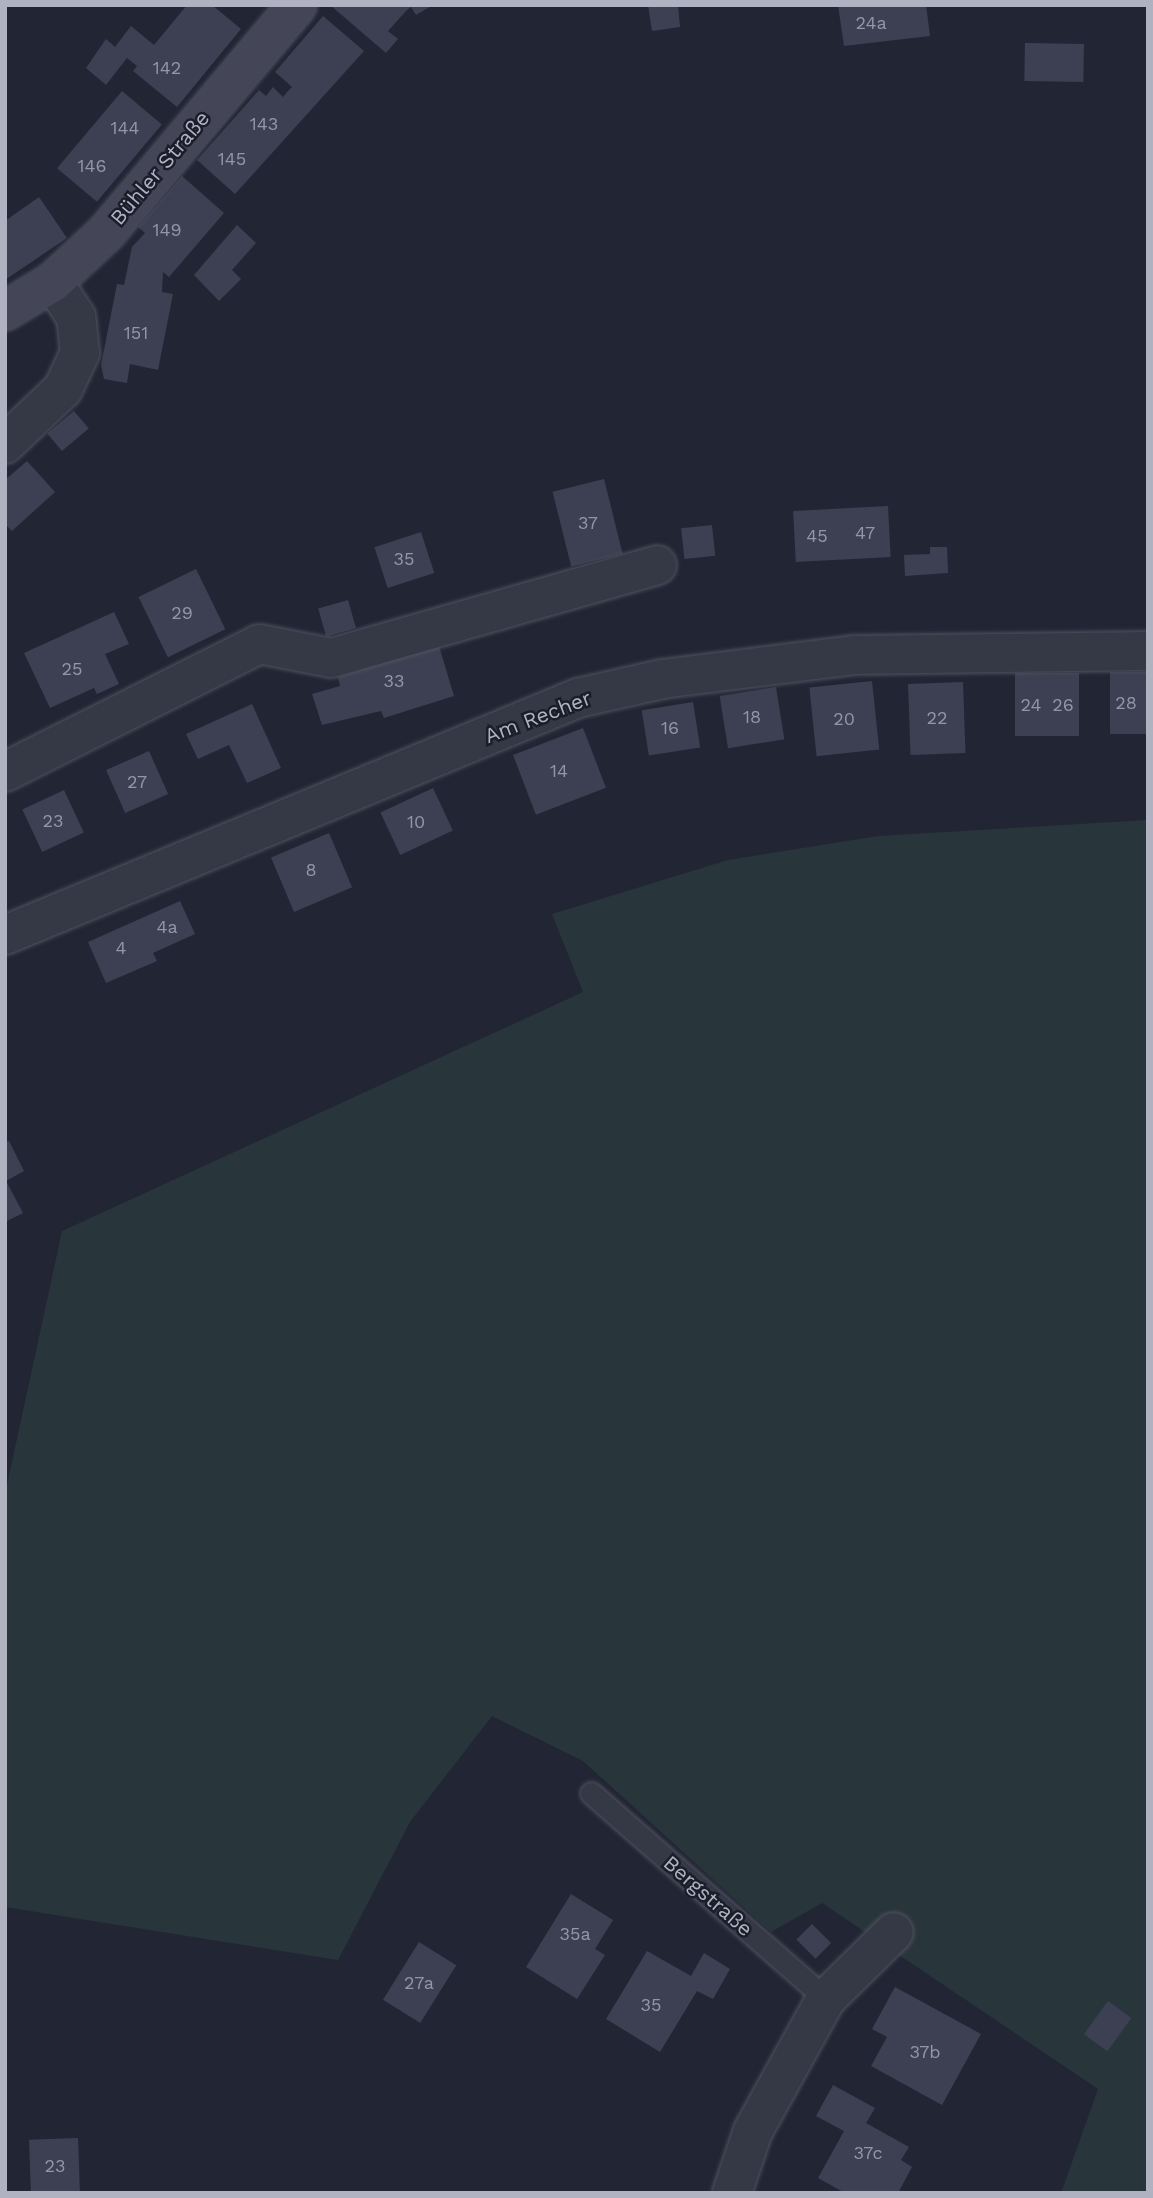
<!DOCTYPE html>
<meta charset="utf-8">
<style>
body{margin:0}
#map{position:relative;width:1153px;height:2198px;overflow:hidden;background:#222534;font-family:"Work Sans",sans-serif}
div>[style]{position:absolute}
.green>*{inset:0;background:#28353a}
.building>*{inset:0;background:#3c4052;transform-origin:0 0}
.roads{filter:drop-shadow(0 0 2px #505260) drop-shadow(0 0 2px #505260)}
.lane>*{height:21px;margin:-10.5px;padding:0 10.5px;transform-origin:10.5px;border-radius:10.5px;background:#353845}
.street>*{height:38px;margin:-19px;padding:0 19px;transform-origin:19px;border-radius:19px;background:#353845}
.secondary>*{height:38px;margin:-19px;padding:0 19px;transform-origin:19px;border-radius:19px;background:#444658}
span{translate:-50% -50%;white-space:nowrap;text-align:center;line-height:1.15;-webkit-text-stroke:5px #1b1d2a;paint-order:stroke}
.number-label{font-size:18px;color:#9396a6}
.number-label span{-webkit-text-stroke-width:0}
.street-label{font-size:21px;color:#b0b2c2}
.frame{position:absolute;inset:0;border:7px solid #b0b2c2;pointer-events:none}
</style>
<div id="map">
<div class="green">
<i style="clip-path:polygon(1148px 820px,1148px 2193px,1061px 2193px,1098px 2089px,822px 1903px,771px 1932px,583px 1761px,492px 1716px,410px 1822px,338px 1960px,5px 1907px,5px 1494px,62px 1231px,583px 992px,552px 914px,728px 860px,878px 836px)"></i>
</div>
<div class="building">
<i style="clip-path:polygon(187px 5px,212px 5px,241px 29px,177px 107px,133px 71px,137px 66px,127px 58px,106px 85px,86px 68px,106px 39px,115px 47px,131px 26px,154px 45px)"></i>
<i style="clip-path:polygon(330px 5px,433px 5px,416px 15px,411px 7px,406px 11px,388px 31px,398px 39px,386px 53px)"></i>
<i style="clip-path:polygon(648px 5px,678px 5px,680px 27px,652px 31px)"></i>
<i style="clip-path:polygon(838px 5px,926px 5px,930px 36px,844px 46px)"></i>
<i style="clip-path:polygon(323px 16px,364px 51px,235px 194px,197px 160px,259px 90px,266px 96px,273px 87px,283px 97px,287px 92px,292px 87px,275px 72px)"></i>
<i style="left:1025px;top:43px;width:59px;height:38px;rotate:1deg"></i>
<i style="left:122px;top:91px;width:52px;height:101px;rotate:40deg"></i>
<i style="clip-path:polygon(182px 176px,224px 213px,169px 277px,163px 272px,162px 292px,173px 294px,158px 370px,130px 364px,127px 383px,104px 379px,101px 365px,117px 284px,124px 285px,132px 247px,145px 233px,138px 227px)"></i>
<i style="clip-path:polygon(39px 197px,67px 238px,5px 280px,5px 221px)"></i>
<i style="clip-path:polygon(237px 225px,256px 243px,232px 270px,241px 279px,219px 301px,194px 275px)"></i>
<i style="left:74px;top:411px;width:23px;height:35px;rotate:50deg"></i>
<i style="clip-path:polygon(27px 461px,55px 492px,12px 531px,5px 524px,5px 480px)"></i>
<i style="left:604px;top:479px;width:77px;height:53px;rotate:76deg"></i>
<i style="left:888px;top:506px;width:51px;height:95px;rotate:87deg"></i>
<i style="left:712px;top:525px;width:31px;height:31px;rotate:84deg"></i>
<i style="left:421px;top:532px;width:43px;height:49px;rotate:72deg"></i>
<i style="clip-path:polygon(930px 547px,947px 547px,948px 573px,905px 576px,904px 555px,930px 554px)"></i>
<i style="left:196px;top:569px;width:67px;height:64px;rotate:64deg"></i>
<i style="left:348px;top:600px;width:29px;height:31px;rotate:74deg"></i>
<i style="clip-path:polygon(114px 612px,129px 644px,105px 654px,119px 684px,97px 694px,94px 688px,50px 708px,24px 653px)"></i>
<i style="clip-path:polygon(439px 646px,454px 696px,384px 718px,381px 711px,322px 725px,312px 694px,340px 686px,338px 677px)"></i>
<i style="left:1110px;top:672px;width:38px;height:62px"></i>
<i style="left:1079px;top:673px;width:63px;height:64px;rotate:90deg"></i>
<i style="left:872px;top:681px;width:69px;height:63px;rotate:84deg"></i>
<i style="left:963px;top:682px;width:71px;height:55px;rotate:88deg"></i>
<i style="left:776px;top:687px;width:53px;height:57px;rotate:81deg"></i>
<i style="left:693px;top:702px;width:46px;height:52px;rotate:81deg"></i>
<i style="clip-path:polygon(252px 704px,281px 768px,247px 783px,229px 745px,198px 759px,186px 734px)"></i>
<i style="left:583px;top:728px;width:64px;height:75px;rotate:69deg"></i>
<i style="left:149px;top:751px;width:47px;height:47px;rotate:66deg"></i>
<i style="left:433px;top:788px;width:47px;height:58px;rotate:65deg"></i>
<i style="left:64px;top:790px;width:47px;height:46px;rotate:65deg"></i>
<i style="left:329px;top:833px;width:59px;height:63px;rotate:67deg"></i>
<i style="clip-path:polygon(180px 901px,195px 934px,153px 953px,157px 961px,106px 983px,88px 942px)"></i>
<i style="clip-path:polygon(9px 1141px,24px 1171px,6px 1181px,23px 1213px,5px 1222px,5px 1142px)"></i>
<i style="clip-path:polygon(571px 1894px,613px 1920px,595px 1949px,605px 1955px,577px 1999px,526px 1967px)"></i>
<i style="left:812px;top:1924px;width:27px;height:22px;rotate:45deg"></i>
<i style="left:419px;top:1942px;width:44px;height:68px;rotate:32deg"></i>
<i style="clip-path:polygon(647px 1951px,691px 1976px,704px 1953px,730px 1969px,713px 1999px,697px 1991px,660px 2052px,606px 2019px)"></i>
<i style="clip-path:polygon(895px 1987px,981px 2034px,942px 2105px,871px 2066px,887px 2037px,872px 2029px)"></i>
<i style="left:1108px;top:2001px;width:29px;height:41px;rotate:36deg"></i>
<i style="clip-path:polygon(833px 2085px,875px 2108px,866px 2123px,909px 2147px,901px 2160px,912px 2167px,898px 2193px,845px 2193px,818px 2178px,844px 2131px,816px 2116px)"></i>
<i style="left:78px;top:2138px;width:55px;height:49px;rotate:88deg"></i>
</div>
<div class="roads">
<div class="lane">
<i style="left:591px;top:1793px;width:313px;rotate:41.2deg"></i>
</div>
<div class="street">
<i style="left:5px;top:444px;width:80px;rotate:-43.5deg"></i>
<i style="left:63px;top:389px;width:40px;rotate:-65deg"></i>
<i style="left:80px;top:353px;width:36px;rotate:-96deg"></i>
<i style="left:76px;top:317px;width:42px;rotate:-123.3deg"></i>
<i style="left:5px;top:772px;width:284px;rotate:-26.7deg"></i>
<i style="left:259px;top:644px;width:73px;rotate:11deg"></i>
<i style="left:331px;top:658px;width:339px;rotate:-15.9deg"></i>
<i style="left:5px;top:935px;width:620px;rotate:-22.47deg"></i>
<i style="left:578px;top:698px;width:86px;rotate:-12.7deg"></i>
<i style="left:662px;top:679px;width:193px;rotate:-7.1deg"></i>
<i style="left:854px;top:655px;width:294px;rotate:-0.8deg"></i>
<i style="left:732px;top:2193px;width:65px;rotate:-71.3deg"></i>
<i style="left:753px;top:2131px;width:151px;rotate:-61.1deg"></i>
<i style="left:826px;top:1999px;width:95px;rotate:-44.6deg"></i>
</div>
<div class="secondary">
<i style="left:5px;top:311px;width:56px;rotate:-31.1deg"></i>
<i style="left:53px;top:282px;width:72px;rotate:-42.8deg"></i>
<i style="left:106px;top:233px;width:297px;rotate:-50deg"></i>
</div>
</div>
<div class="number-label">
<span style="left:871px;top:23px">24a</span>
<span style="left:167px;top:68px">142</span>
<span style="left:264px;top:124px">143</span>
<span style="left:125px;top:128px">144</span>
<span style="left:232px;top:159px">145</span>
<span style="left:92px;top:166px">146</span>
<span style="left:167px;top:230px">149</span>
<span style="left:136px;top:333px">151</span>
<span style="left:588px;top:523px">37</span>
<span style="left:865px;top:533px">47</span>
<span style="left:817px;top:536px">45</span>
<span style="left:404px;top:559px">35</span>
<span style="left:182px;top:613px">29</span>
<span style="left:72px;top:669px">25</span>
<span style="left:394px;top:681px">33</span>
<span style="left:1126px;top:703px">28</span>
<span style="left:1031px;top:705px">24</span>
<span style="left:1063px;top:705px">26</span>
<span style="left:752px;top:717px">18</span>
<span style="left:937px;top:718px">22</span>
<span style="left:844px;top:719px">20</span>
<span style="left:670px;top:728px">16</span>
<span style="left:559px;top:771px">14</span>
<span style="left:137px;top:782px">27</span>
<span style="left:53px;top:821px">23</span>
<span style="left:416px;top:822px">10</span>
<span style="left:311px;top:870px">8</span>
<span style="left:167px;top:927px">4a</span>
<span style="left:121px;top:948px">4</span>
<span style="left:575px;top:1934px">35a</span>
<span style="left:419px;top:1983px">27a</span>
<span style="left:651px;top:2005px">35</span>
<span style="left:925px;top:2052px">37b</span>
<span style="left:868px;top:2153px">37c</span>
<span style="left:55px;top:2166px">23</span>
</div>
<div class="street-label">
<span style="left:160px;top:168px;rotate:-50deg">Bühler Straße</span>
<span style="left:538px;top:717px;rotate:-21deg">Am Recher</span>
<span style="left:708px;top:1896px;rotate:41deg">Bergstraße</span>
</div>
<div class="frame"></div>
</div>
